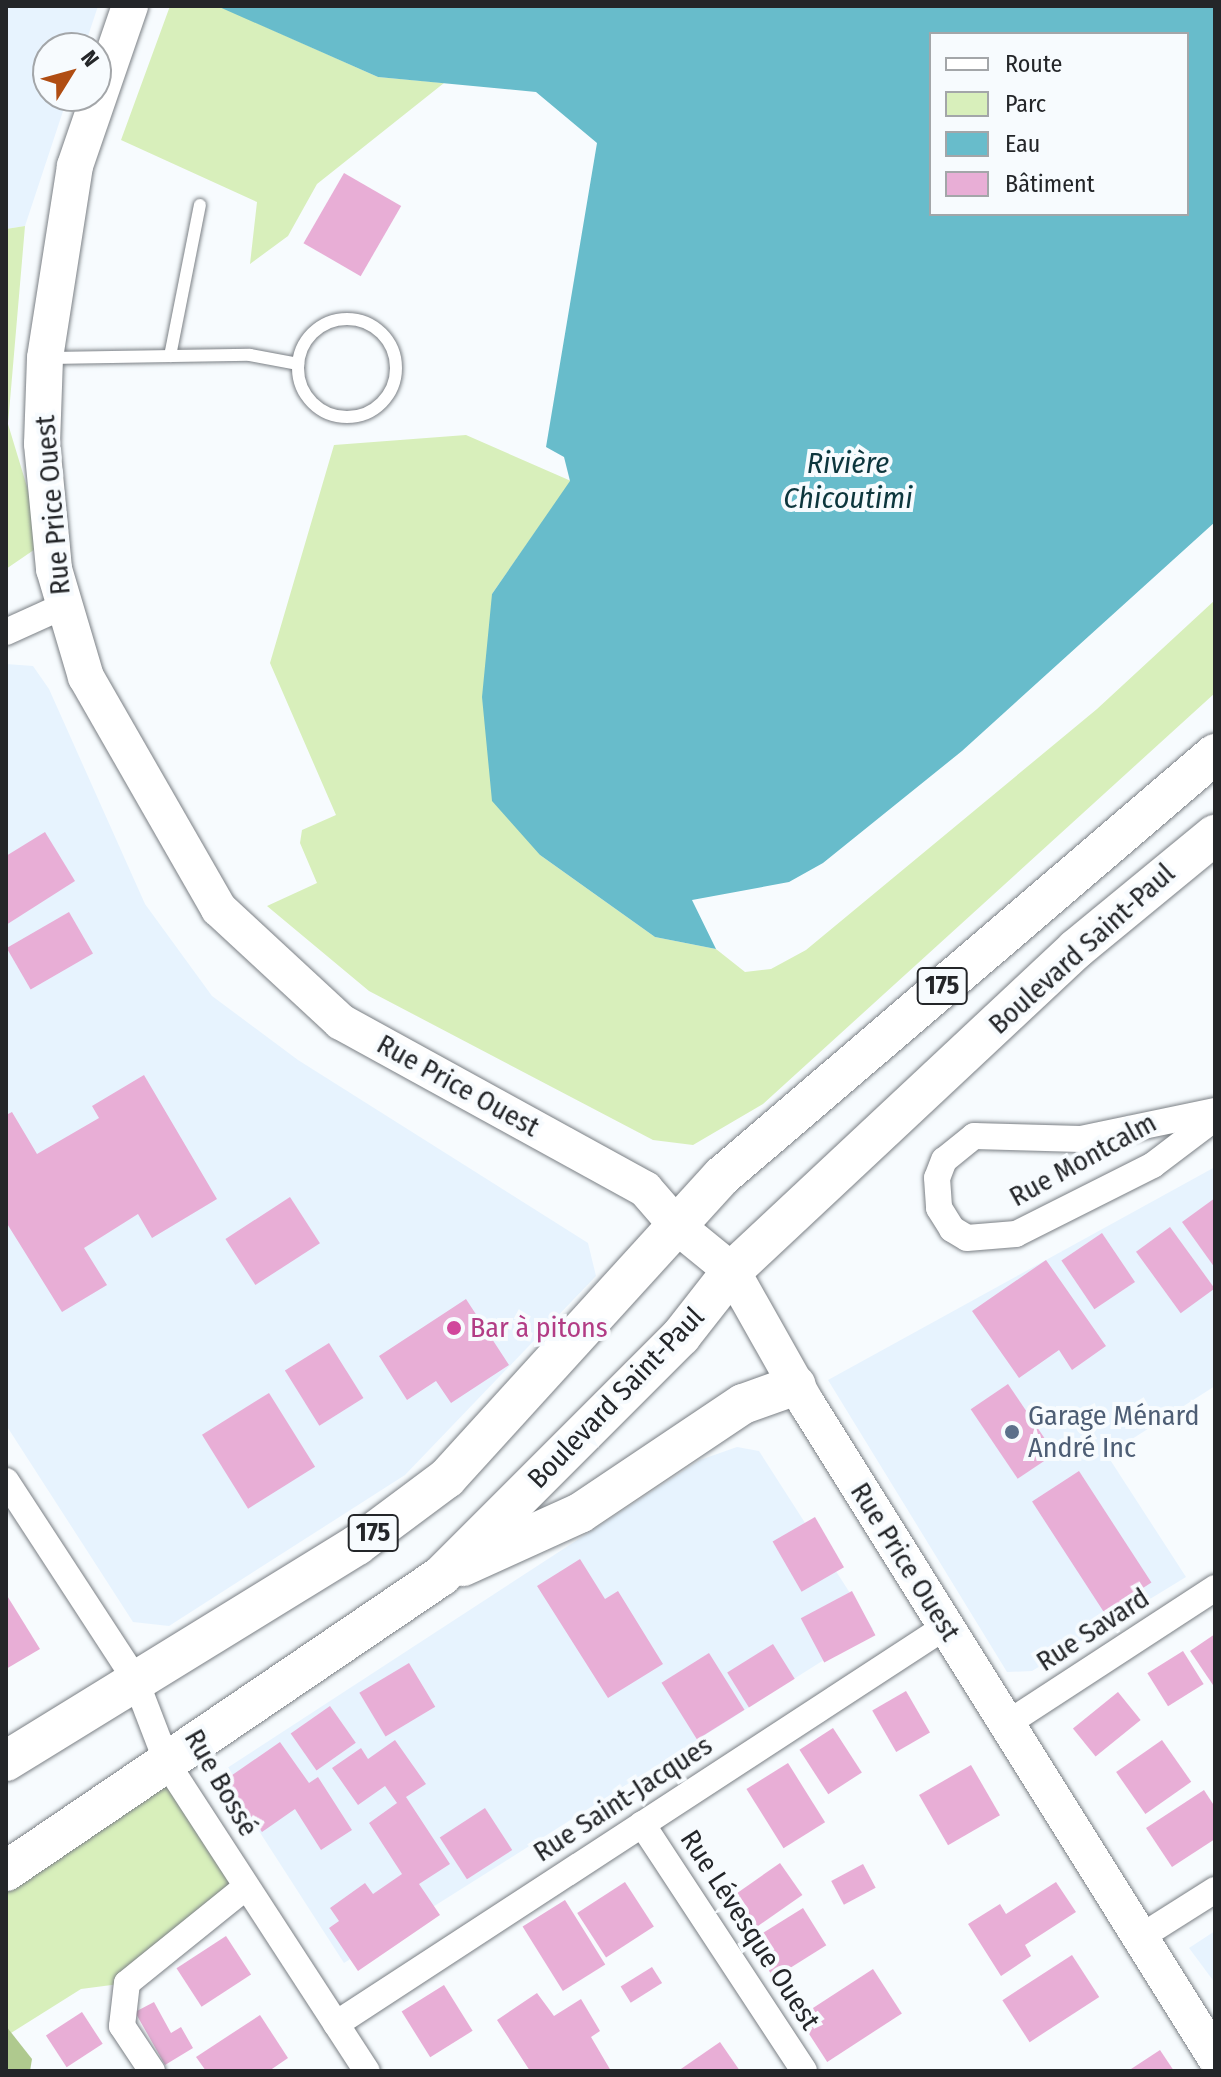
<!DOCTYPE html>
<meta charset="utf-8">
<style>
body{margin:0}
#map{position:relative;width:1221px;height:2077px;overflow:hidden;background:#f7fbfe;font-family:"Fira Sans Condensed",sans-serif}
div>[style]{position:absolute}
.built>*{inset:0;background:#e7f3fe}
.green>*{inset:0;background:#d8efbb}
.forest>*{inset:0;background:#afc98e}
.water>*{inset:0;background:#68bccb}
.building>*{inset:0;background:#e8aed6;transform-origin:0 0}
.roads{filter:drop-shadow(0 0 2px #7b8085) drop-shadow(0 0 2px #7b8085)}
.lane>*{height:12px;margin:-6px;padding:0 6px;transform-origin:6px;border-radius:6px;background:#fff}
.lane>.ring{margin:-6px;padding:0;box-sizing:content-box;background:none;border:12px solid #fff;border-radius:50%}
.street>*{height:26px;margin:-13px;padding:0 13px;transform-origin:13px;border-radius:13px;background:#fff}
.secondary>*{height:36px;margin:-18px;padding:0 18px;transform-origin:18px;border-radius:18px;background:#fff}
.primary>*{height:40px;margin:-20px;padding:0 20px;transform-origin:20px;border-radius:20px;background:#fff}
.dots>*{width:22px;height:22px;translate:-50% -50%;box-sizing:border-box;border:4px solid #f7fbfe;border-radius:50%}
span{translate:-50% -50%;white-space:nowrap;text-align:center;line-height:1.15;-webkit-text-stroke:8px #f7fbfe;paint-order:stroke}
.shield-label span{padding:2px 6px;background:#f7fbfe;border:2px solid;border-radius:6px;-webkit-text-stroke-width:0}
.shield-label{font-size:26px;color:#242629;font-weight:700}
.street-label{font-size:28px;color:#242629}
.hotel-label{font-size:28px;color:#b23c85}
.left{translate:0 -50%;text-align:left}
.service-label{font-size:28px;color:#4e5e75}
.water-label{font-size:30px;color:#0d363d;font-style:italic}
.frame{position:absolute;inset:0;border:8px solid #242629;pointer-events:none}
.legend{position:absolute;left:929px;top:32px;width:260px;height:184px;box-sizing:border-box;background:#f7fbfe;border:2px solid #a3a6a9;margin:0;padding:10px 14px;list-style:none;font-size:24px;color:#242629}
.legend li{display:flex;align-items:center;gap:16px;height:40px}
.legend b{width:40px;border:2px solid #a3a6a9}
.north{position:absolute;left:32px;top:32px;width:80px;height:80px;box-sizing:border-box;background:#f7fbfe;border:2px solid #a3a6a9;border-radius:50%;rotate:53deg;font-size:22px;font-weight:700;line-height:32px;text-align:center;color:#242629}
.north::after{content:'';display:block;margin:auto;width:28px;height:36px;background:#b04d13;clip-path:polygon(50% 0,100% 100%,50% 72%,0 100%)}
</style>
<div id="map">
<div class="built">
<i style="clip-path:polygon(6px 6px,98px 6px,84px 48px,48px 48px,48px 96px,68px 96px,25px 226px,6px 229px)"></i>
<i style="clip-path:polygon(6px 664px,33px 666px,49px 689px,145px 904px,212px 996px,298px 1060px,588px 1243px,596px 1276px,405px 1475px,169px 1626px,133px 1622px,6px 1425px)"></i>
<i style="clip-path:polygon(1215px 1167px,1215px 1386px,1107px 1455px,1186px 1577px,1032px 1671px,1007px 1672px,828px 1380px)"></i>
<i style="clip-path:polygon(737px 1447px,759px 1451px,873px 1629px,344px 1963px,221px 1772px,700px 1460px)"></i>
<i style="clip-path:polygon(1215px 1931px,1215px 1983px,1189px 1948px)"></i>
</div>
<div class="green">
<i style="clip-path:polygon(170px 6px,219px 6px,378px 77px,444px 83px,317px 184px,288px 236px,250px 264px,257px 202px,121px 140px)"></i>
<i style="clip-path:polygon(25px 226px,8px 424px,44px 543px,6px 569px,6px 229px)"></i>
<i style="clip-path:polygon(466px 435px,571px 481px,492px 594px,540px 855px,655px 937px,716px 949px,745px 972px,771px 969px,806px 950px,1097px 709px,1215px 600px,1215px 693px,763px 1104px,693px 1145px,653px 1140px,369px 991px,267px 906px,317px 883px,300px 843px,302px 830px,336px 815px,270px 663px,334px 445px)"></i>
<i style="clip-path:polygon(168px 1765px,246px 1887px,127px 1983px,81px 1989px,11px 2033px,6px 2026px,6px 1871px)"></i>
</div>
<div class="forest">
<i style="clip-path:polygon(6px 2026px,32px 2059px,30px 2071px,6px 2071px)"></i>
</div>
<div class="water">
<i style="clip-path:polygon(evenodd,217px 6px,1215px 6px,1215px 522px,962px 751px,823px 863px,789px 882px,692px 900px,716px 949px,655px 937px,540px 855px,492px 801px,482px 697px,492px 594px,570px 481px,564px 457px,546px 447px,597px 143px,536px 92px,378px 77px,217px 6px,931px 34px,1187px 34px,1187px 214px,931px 214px,931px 34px)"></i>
</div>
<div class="building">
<i style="left:344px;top:173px;width:66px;height:81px;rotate:30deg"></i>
<i style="clip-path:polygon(45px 832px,75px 881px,6px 925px,6px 856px)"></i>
<i style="left:69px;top:912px;width:48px;height:72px;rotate:60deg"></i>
<i style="clip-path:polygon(144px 1075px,217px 1199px,152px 1238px,138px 1214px,84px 1248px,107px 1285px,62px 1312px,6px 1222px,6px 1115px,12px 1112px,37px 1154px,99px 1118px,92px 1106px)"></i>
<i style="left:290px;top:1197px;width:55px;height:77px;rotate:57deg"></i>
<i style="clip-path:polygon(1215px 1198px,1215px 1268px,1182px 1222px)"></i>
<i style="left:1170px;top:1227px;width:76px;height:42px;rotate:54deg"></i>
<i style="left:1102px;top:1233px;width:59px;height:49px;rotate:56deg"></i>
<i style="clip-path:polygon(1046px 1260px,1106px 1346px,1072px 1370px,1059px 1350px,1019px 1378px,972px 1311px)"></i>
<i style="clip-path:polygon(466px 1299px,509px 1365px,451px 1403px,436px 1381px,407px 1400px,379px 1356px)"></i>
<i style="left:329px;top:1343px;width:65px;height:52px;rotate:58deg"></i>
<i style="left:1008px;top:1384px;width:84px;height:45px;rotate:56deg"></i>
<i style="left:269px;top:1393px;width:87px;height:79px;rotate:58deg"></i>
<i style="left:1079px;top:1471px;width:133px;height:56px;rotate:57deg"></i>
<i style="left:815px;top:1517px;width:58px;height:49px;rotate:60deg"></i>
<i style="clip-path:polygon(580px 1559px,605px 1599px,618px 1591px,663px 1664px,608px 1698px,537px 1586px)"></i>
<i style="left:852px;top:1591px;width:50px;height:58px;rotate:62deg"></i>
<i style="clip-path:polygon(6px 1594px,40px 1649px,6px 1669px)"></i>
<i style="clip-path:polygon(1215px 1634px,1215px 1688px,1190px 1651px)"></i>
<i style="left:773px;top:1644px;width:41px;height:54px;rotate:58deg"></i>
<i style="left:1183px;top:1651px;width:39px;height:42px;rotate:58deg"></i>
<i style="left:709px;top:1653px;width:67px;height:56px;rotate:58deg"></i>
<i style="left:409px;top:1663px;width:51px;height:58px;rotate:59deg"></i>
<i style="left:906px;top:1691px;width:48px;height:39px;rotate:60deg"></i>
<i style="left:1118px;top:1692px;width:36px;height:58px;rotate:51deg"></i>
<i style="left:330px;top:1706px;width:45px;height:48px;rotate:55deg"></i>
<i style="left:833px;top:1728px;width:53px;height:40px;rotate:57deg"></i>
<i style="clip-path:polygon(395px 1740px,426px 1784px,406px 1797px,450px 1864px,419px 1884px,440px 1915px,358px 1971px,329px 1928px,339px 1921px,330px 1908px,365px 1883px,373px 1894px,402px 1874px,369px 1823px,397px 1803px,385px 1786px,358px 1805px,332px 1768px,361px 1748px,368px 1759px)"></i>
<i style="left:1162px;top:1740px;width:51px;height:56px;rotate:55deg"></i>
<i style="clip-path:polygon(280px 1742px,309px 1783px,318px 1777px,352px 1830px,321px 1850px,295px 1809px,262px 1832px,225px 1780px)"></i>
<i style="left:788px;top:1763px;width:70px;height:49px;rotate:58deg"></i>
<i style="left:971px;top:1765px;width:58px;height:60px;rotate:60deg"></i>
<i style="clip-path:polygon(1204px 1790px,1215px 1807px,1215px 1839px,1172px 1867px,1146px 1828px)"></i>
<i style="left:485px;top:1808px;width:50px;height:54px;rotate:57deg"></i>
<i style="left:780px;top:1863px;width:39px;height:67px;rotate:55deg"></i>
<i style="left:863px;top:1864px;width:27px;height:36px;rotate:62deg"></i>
<i style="left:625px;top:1882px;width:53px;height:57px;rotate:57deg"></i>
<i style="clip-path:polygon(1056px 1882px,1076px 1912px,1025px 1945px,1031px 1956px,1001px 1976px,968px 1924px,1000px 1904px,1006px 1914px)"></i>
<i style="left:565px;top:1900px;width:76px;height:50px;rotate:58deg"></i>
<i style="left:803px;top:1908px;width:44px;height:62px;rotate:58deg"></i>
<i style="left:226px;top:1936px;width:46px;height:59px;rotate:57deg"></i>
<i style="left:1072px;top:1955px;width:50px;height:83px;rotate:57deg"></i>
<i style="left:652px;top:1967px;width:19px;height:37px;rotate:58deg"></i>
<i style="left:873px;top:1969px;width:53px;height:89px;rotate:57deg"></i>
<i style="left:444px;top:1985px;width:54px;height:50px;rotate:58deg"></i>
<i style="clip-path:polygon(537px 1993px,554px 2016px,581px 1999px,600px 2031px,591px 2037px,611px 2071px,530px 2071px,497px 2020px)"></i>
<i style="clip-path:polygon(154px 2002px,171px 2033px,181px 2027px,193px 2048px,165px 2065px,135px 2012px)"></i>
<i style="left:82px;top:2012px;width:38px;height:43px;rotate:57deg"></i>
<i style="clip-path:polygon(260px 2015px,288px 2058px,269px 2071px,206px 2071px,196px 2057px)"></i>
<i style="clip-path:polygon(720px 2042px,740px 2071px,678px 2071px)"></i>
<i style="clip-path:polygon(1160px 2050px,1174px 2071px,1128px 2071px)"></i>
</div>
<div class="roads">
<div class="lane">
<i class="ring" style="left:298px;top:319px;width:86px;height:86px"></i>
<i style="left:170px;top:356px;width:154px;rotate:-78.8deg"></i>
<i style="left:50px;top:358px;width:200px;rotate:-0.9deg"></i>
<i style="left:250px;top:355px;width:49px;rotate:10.6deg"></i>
</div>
<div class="street">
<i style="left:6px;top:632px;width:60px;rotate:-24.4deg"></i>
<i style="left:1215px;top:1111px;width:137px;rotate:168.2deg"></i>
<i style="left:1081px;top:1139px;width:107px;rotate:-178.4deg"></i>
<i style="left:974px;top:1136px;width:38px;rotate:141deg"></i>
<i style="left:944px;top:1160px;width:19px;rotate:111deg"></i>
<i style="left:937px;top:1178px;width:30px;rotate:86deg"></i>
<i style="left:939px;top:1208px;width:25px;rotate:58deg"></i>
<i style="left:952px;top:1229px;width:17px;rotate:31deg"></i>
<i style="left:967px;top:1238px;width:49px;rotate:-4.7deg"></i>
<i style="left:1016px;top:1234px;width:153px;rotate:-26.7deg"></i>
<i style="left:1153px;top:1165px;width:78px;rotate:-37.2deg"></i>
<i style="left:6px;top:1481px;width:236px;rotate:56.9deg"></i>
<i style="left:135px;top:1679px;width:92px;rotate:69deg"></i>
<i style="left:168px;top:1765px;width:365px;rotate:57deg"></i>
<i style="left:1005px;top:1725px;width:251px;rotate:-33.1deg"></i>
<i style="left:642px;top:1824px;width:295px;rotate:56.7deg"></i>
<i style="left:1139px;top:1938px;width:90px;rotate:-32.3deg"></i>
<i style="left:336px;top:2024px;width:727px;rotate:-33.1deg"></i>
<i style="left:152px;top:2071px;width:54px;rotate:-123.7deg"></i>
<i style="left:122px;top:2026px;width:43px;rotate:-83.4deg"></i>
<i style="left:127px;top:1983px;width:153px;rotate:-38.9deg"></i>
</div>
<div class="secondary">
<i style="left:130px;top:6px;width:169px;rotate:109deg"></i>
<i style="left:75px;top:166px;width:194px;rotate:98.9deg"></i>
<i style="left:45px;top:358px;width:86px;rotate:92deg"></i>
<i style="left:42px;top:444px;width:126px;rotate:84.5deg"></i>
<i style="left:54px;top:569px;width:113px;rotate:73.5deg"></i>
<i style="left:86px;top:677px;width:267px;rotate:60.2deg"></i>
<i style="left:219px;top:909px;width:166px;rotate:42.8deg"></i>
<i style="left:341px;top:1022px;width:347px;rotate:28.8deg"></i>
<i style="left:645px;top:1189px;width:50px;rotate:49deg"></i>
<i style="left:678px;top:1227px;width:70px;rotate:39.2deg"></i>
<i style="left:732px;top:1271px;width:153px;rotate:60.6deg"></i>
<i style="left:807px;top:1404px;width:770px;rotate:58deg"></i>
</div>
<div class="primary">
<i style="left:463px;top:1566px;width:128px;rotate:-24.4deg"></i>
<i style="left:580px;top:1513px;width:196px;rotate:-33.8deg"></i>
<i style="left:743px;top:1404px;width:56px;rotate:-19.7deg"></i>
<i style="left:6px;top:1761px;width:412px;rotate:-31.6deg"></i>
<i style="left:357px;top:1545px;width:112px;rotate:-36.7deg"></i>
<i style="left:447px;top:1478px;width:408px;rotate:-47.7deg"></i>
<i style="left:722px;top:1176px;width:649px;rotate:-40.56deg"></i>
<i style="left:6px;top:1871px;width:526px;rotate:-34.14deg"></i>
<i style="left:441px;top:1576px;width:339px;rotate:-45deg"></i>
<i style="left:681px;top:1336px;width:83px;rotate:-51.9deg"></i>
<i style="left:732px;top:1271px;width:471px;rotate:-43.1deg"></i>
<i style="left:1076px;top:949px;width:180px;rotate:-39.4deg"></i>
</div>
</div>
<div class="dots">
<i style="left:454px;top:1328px;background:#d1479c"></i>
<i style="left:1012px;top:1432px;background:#5c6f8a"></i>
</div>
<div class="shield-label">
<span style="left:942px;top:986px">175</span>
<span style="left:373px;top:1533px">175</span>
</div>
<div class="street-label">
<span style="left:53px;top:505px;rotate:-95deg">Rue Price Ouest</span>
<span style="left:1082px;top:949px;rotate:-42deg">Boulevard Saint-Paul</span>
<span style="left:458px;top:1086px;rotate:29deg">Rue Price Ouest</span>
<span style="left:1083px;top:1160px;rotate:-29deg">Rue Montcalm</span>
<span style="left:616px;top:1398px;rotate:-46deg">Boulevard Saint-Paul</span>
<span style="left:905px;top:1562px;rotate:58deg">Rue Price Ouest</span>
<span style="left:1093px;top:1630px;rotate:-33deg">Rue Savard</span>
<span style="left:221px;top:1783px;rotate:60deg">Rue Bossé</span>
<span style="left:623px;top:1799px;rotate:-33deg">Rue Saint-Jacques</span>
<span style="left:750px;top:1930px;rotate:57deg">Rue Lévesque Ouest</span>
</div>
<div class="hotel-label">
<span class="left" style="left:470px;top:1328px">Bar à pitons</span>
</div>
<div class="service-label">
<span class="left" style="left:1028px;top:1432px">Garage Ménard<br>André Inc</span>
</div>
<div class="water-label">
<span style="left:848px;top:480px">Rivière<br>Chicoutimi</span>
</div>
<div class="frame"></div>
<ul class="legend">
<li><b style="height:10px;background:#fff"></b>Route</li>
<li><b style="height:22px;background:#d8efbb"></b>Parc</li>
<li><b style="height:22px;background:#68bccb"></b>Eau</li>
<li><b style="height:22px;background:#e8aed6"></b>Bâtiment</li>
</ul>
<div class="north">N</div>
</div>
